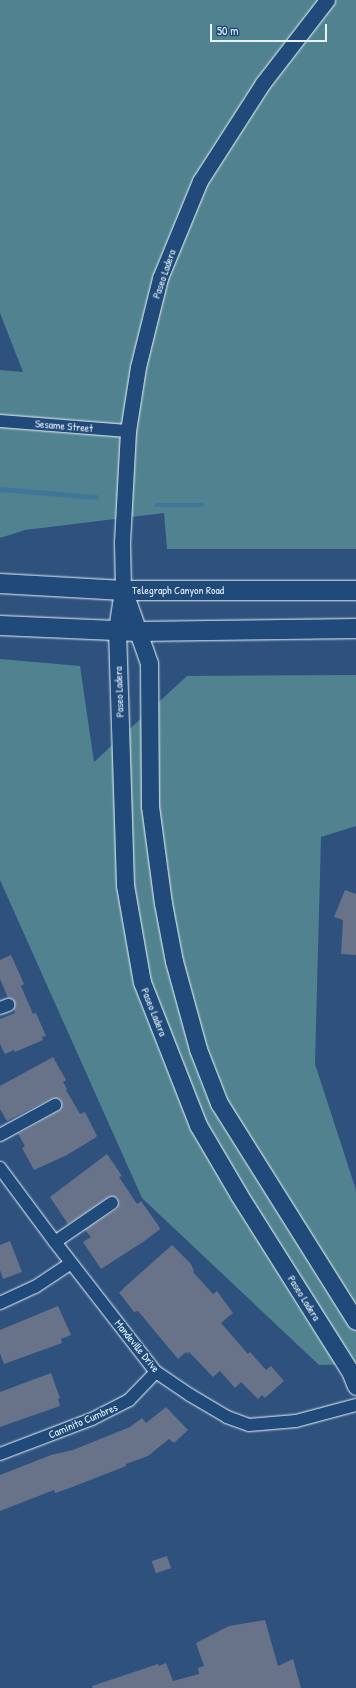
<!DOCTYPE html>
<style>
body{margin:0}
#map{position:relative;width:356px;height:1688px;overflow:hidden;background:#2e527d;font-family:"Patrick Hand",sans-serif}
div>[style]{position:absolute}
.green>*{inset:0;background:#50838f}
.stream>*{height:4.5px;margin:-2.25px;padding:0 2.25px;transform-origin:2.25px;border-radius:2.25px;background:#3e779a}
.building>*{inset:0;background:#687288;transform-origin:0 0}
.roads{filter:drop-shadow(0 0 1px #e8f1f8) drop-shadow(0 0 1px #e8f1f8)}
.minor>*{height:12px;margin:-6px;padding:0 6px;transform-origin:6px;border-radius:6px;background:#1f4a7a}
.tertiary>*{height:15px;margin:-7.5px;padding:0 7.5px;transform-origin:7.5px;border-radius:7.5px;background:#1f4a7a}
.secondary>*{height:17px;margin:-8.5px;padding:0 8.5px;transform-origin:8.5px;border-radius:8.5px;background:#1f4a7a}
.primary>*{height:19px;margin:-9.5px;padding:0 9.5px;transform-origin:9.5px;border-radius:9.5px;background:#1f4a7a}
span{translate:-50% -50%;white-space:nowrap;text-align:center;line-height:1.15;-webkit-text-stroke:3px #1f4a7a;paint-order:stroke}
.street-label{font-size:11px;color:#e8f1f8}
.scale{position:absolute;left:210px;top:24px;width:117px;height:18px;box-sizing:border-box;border:2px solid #e8f1f8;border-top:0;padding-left:5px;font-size:12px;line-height:14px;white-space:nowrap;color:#e8f1f8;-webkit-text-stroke:3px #1f4a7a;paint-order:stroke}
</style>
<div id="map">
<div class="green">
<i style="clip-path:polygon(0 0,356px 0,356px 549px,167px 549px,164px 513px,25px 530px,0 538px,0 370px,23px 372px,0 313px)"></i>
<i style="clip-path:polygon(0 659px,80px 666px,94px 762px,187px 676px,356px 675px,356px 826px,321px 837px,315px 1064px,356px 1190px,356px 1364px,319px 1365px,142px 1198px,0 880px)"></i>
</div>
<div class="stream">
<i style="left:0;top:489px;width:96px;rotate:4.8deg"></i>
<i style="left:157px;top:505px;width:45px"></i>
</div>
<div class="building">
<i style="clip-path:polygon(345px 890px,356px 894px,356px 955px,341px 954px,343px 920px,334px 917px)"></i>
<i style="clip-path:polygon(11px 955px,24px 984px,21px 986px,33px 1014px,36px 1013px,46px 1036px,42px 1037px,43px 1040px,15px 1052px,14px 1050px,5px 1054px,0 1044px,0 1019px,15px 1013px,14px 1010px,15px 1006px,13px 999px,8px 998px,0 979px,0 960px)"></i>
<i style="clip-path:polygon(53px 1057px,66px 1080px,63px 1082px,67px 1089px,66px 1090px,80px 1114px,85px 1112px,97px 1136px,95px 1138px,67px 1155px,34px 1170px,22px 1148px,25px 1146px,18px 1134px,59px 1111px,62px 1106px,62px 1102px,59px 1098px,52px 1098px,7px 1121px,0 1109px,0 1086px)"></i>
<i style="clip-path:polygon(107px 1154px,122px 1176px,119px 1177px,137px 1204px,141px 1201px,160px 1228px,159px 1230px,143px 1242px,101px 1269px,83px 1242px,91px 1237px,85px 1230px,117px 1209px,119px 1203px,118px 1198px,112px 1196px,108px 1197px,68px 1224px,50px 1197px)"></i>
<i style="clip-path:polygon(10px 1241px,22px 1272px,3px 1279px,0 1270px,0 1245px)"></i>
<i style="clip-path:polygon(172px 1245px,191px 1264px,194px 1271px,193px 1272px,213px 1294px,217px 1291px,233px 1313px,221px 1323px,248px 1354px,250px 1352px,266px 1370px,271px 1366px,284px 1381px,265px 1398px,262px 1395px,258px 1399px,241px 1382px,235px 1388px,220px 1371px,213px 1377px,189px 1352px,187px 1354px,186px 1352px,178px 1359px,138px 1311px,134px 1312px,121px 1295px,119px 1293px,126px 1286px)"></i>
<i style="clip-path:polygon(58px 1306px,71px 1335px,61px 1339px,62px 1343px,4px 1364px,0 1353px,0 1330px)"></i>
<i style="clip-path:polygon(51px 1373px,60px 1398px,58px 1399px,60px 1406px,0 1427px,0 1392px)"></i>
<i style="clip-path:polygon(166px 1407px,188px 1430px,174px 1443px,169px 1439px,148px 1456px,126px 1464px,126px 1466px,70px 1488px,55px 1493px,54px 1490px,0 1511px,0 1475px,51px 1455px,73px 1450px,130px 1427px,142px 1418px,146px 1423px)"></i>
<i style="left:167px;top:1556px;width:13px;height:16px;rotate:72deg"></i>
<i style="clip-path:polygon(265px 1620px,278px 1666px,293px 1659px,301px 1688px,93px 1688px,92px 1686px,158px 1664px,159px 1666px,166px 1663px,173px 1681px,199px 1674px,198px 1668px,204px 1666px,196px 1643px,229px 1626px)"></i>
</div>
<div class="roads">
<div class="minor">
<i style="left:0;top:421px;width:128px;rotate:4.5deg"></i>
<i style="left:0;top:1008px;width:9px;rotate:-21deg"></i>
<i style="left:0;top:1135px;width:63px;rotate:-28.6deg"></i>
<i style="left:0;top:1168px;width:92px;rotate:53.4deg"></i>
<i style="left:55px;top:1242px;width:165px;rotate:52.2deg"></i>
<i style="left:156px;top:1372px;width:41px;rotate:34.1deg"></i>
<i style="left:190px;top:1395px;width:43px;rotate:30.7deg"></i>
<i style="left:227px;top:1417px;width:23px;rotate:20deg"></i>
<i style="left:249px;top:1425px;width:47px;rotate:-4.9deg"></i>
<i style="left:296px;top:1421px;width:62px;rotate:-14.9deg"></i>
<i style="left:55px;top:1242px;width:69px;rotate:-34.4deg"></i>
<i style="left:0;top:1303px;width:38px;rotate:-25deg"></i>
<i style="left:35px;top:1287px;width:43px;rotate:-33.7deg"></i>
<i style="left:0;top:1454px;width:98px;rotate:-20.8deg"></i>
<i style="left:92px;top:1419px;width:42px;rotate:-27.2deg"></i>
<i style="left:129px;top:1400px;width:39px;rotate:-46deg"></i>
</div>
<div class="tertiary">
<i style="left:123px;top:590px;width:48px;rotate:-91.2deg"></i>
<i style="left:122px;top:542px;width:111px;rotate:-86.9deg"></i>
<i style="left:128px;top:431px;width:65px;rotate:-81.1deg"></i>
<i style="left:138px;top:367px;width:92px;rotate:-76.1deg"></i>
<i style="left:160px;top:278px;width:105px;rotate:-67.6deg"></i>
<i style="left:200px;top:181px;width:117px;rotate:-57.3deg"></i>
<i style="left:263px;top:83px;width:105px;rotate:-52.4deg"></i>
</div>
<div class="secondary">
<i style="left:123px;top:590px;width:40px;rotate:98.5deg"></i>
<i style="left:117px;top:630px;width:255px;rotate:88.2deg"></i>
<i style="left:125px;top:885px;width:98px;rotate:80.1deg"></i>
<i style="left:142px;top:982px;width:154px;rotate:68.6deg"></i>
<i style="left:198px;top:1125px;width:81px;rotate:59.6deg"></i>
<i style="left:239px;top:1195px;width:208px;rotate:57.8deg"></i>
<i style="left:350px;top:1371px;width:16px;rotate:68deg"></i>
<i style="left:124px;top:592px;width:75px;rotate:70.6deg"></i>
<i style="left:149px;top:663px;width:143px;rotate:89.6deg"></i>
<i style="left:150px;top:806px;width:98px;rotate:82.4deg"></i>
<i style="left:163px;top:903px;width:59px;rotate:79.3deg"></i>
<i style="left:174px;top:961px;width:91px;rotate:74.7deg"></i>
<i style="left:198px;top:1049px;width:58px;rotate:68.7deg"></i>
<i style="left:219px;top:1103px;width:257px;rotate:57.9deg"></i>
</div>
<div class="primary">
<i style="left:0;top:583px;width:123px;rotate:3.3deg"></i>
<i style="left:123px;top:590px;width:233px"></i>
<i style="left:0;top:625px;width:137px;rotate:2.5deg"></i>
<i style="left:137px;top:631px;width:219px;rotate:-0.8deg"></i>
</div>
</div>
<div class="street-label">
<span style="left:164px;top:274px;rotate:-71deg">Paseo Ladera</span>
<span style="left:64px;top:426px;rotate:5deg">Sesame Street</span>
<span style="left:178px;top:590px">Telegraph Canyon Road</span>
<span style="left:119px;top:692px;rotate:-92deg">Paseo Ladera</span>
<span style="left:154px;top:1012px;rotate:68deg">Paseo Ladera</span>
<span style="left:304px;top:1298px;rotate:58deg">Paseo Ladera</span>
<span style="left:137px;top:1346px;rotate:51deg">Mandeville Drive</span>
<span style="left:83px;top:1421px;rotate:-23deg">Caminito Cumbres</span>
</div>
<div class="scale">50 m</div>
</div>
